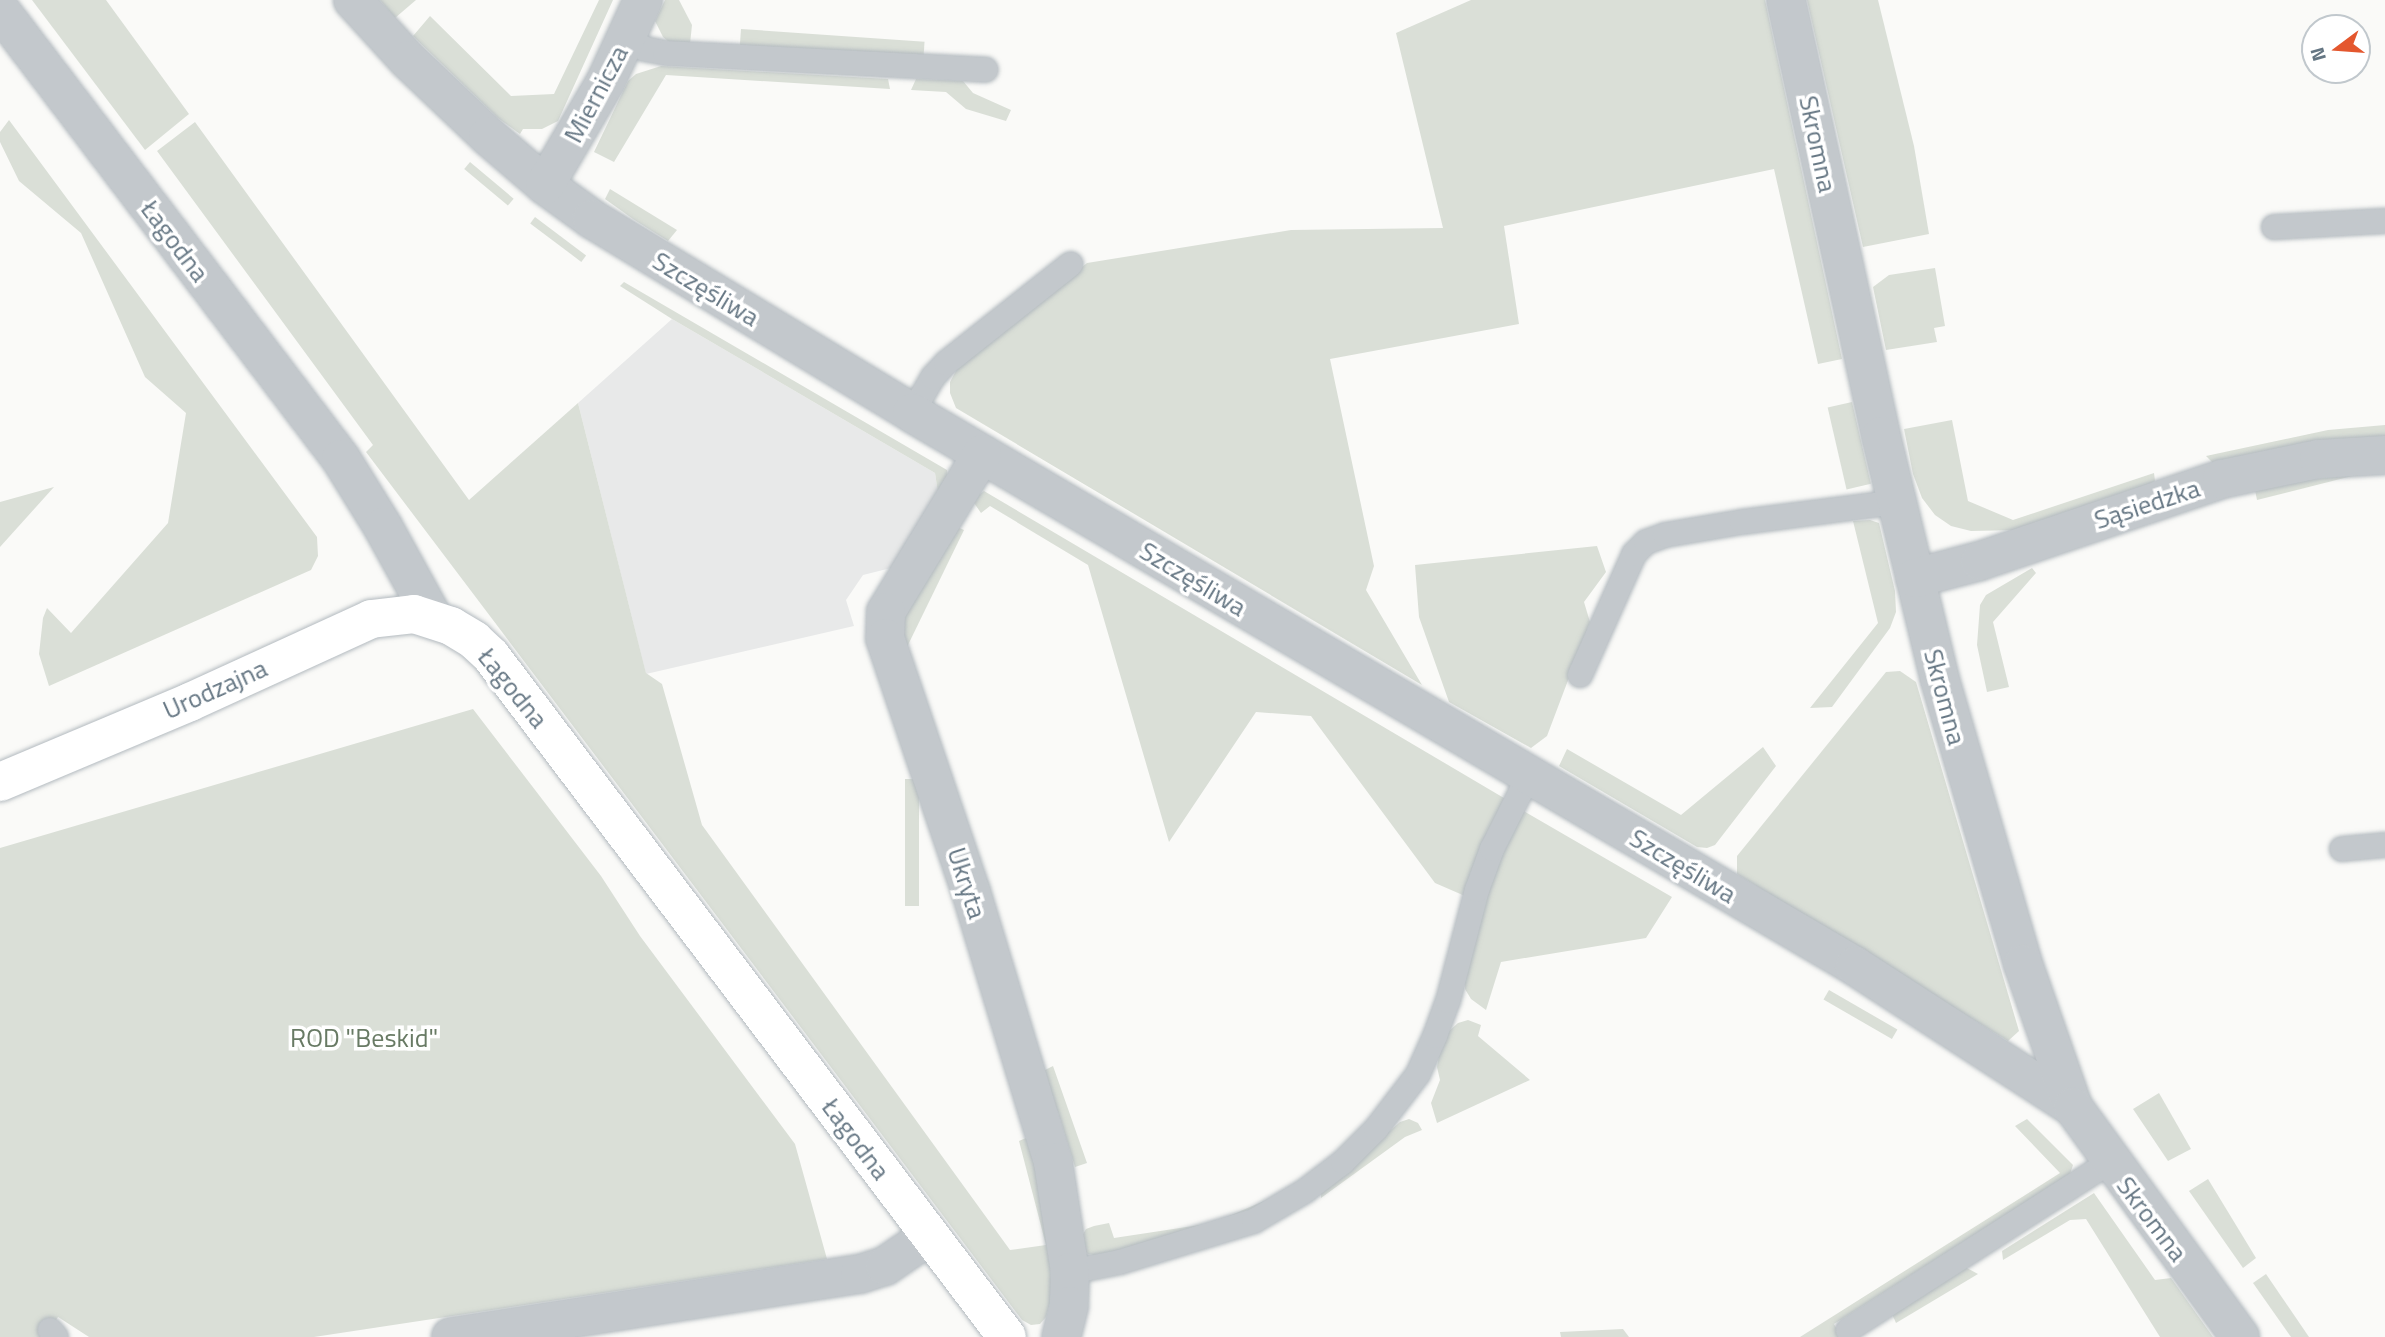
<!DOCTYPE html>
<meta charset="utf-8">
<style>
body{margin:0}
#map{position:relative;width:2385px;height:1337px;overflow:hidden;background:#fafaf8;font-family:"Titillium Web",sans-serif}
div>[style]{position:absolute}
.built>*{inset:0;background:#e8e9e9}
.green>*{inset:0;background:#dadfd7;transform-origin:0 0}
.roads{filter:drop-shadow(0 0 2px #b3babf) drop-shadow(0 0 2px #b3babf)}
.lane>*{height:24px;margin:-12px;padding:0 12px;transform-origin:12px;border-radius:12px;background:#c3c8cc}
.street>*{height:38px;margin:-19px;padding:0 19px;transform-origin:19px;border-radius:19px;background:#c3c8cc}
.secondary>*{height:38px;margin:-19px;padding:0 19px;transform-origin:19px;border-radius:19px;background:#fff}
span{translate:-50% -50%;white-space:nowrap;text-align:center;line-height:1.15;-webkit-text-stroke:7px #fff;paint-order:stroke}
.street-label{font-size:26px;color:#657683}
.park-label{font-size:26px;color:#687a64}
.north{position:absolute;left:2301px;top:14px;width:70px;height:70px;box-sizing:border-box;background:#fff;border:2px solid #c1c8cd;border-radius:50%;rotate:254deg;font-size:19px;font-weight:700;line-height:28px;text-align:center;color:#657683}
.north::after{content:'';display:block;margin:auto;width:24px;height:32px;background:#e4572e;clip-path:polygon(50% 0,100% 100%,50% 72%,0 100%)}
</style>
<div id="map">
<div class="built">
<i style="clip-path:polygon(672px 319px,935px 473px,939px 500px,899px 566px,863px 575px,846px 600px,854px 626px,646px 674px,578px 403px)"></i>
</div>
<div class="green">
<i style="clip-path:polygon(32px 0,106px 0,189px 114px,145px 150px)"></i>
<i style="clip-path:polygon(380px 0,416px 0,395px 18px)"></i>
<i style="clip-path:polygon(599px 0,613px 0,558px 121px,542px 129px,523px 129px,520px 134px,498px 118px,413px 36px,430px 16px,511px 96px,554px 94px)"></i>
<i style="clip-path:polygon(665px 0,679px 0,692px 25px,690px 44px,669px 42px,663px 37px,655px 21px)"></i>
<i style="clip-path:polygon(1471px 0,1765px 0,1842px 359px,1818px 364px,1774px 169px,1504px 226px,1519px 324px,1330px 359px,1374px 566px,1366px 590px,1422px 685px,956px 408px,950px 393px,950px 382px,957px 369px,1087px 263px,1291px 230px,1443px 228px,1396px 33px)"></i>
<i style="clip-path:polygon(1807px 0,1878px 0,1914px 146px,1929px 234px,1863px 247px)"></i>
<i style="left:741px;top:29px;width:184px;height:16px;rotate:4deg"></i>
<i style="clip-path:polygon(661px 66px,888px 79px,890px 89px,666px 75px,614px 162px,594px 152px,628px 81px,636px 74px)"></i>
<i style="clip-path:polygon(916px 79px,963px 81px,973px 93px,1011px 110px,1006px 121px,966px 109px,946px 92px,911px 90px)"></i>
<i style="clip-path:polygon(9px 120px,317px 537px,318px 556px,311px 570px,49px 686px,39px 654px,43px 618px,47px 608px,71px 633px,168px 523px,186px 413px,145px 377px,81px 233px,19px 181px,0 142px,0 132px)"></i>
<i style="clip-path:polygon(195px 122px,469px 500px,578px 403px,646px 673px,662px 684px,702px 825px,1010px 1250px,1046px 1245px,1019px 1141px,1033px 1135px,1045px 1186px,1052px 1296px,1046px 1317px,1040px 1324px,1031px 1325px,1022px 1320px,366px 452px,373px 445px,157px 151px)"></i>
<i style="left:470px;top:162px;width:57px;height:9px;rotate:40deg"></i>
<i style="clip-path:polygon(610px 189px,677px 230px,668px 241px,633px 219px,605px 199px)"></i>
<i style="left:535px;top:217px;width:64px;height:8px;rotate:37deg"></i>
<i style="clip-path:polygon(1935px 268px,1945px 326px,1934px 328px,1937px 342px,1886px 350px,1873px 287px,1889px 275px)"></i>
<i style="clip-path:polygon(624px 282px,947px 470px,948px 480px,939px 500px,935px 473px,672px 319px,620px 286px)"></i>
<i style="left:1852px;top:402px;width:84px;height:25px;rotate:77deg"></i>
<i style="clip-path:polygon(1952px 420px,1968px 501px,2013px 520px,2154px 473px,2155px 481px,2132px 495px,2018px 530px,1971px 531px,1951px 526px,1935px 515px,1922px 498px,1913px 474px,1904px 429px)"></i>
<i style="clip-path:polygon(2385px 425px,2385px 442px,2215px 465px,2206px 456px,2328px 430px)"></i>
<i style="clip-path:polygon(2356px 475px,2257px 500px,2254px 485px)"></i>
<i style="clip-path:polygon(54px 487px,0 547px,0 502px)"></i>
<i style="clip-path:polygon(984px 491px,1509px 801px,1465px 896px,1435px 883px,1311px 716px,1256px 712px,1169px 842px,1088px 565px,990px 506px,981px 513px,972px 500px)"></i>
<i style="clip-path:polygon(1870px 520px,1879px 523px,1895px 591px,1896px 612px,1890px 628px,1832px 707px,1810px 708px,1878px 623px,1853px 521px)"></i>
<i style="clip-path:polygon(955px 526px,964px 530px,907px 647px,900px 648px,904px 611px)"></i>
<i style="clip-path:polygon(1597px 546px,1606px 572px,1584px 602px,1590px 622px,1547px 736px,1531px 748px,1449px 702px,1419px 617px,1415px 565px)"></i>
<i style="clip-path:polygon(2032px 568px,2036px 573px,1993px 622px,2009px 687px,1987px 692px,1977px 645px,1980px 605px,1986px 595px)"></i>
<i style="clip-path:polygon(1900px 671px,1916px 682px,2019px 1031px,2008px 1041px,1737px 874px,1737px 856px,1886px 672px)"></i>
<i style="clip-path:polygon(473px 709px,601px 876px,640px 936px,795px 1144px,827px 1259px,314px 1337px,89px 1337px,58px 1317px,45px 1337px,0 1337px,0 848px)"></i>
<i style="clip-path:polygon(1763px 747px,1776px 766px,1715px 845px,1707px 848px,1697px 847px,1559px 766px,1567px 749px,1681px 815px)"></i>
<i style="left:905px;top:779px;width:14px;height:127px"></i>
<i style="clip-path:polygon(1522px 810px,1672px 897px,1646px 938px,1501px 962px,1486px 1010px,1471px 999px,1465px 989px,1465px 976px,1488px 882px)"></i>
<i style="left:1829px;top:990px;width:79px;height:11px;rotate:30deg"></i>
<i style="clip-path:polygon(1468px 1020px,1481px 1025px,1478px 1036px,1530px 1080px,1437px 1123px,1431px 1103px,1440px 1080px,1437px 1067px,1440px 1050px,1448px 1032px,1458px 1023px)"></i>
<i style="clip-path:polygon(1053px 1066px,1087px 1163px,1075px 1167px,1058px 1112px,1037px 1074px)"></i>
<i style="clip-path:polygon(2159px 1093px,2191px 1149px,2168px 1161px,2133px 1109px)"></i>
<i style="clip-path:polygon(1409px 1119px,1418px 1123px,1422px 1130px,1405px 1137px,1321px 1198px,1321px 1191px,1400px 1122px)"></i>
<i style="clip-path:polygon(2027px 1119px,2073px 1165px,2070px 1174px,1834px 1324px,1842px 1337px,1800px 1337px,2060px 1173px,2015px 1126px)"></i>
<i style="clip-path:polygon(2208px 1179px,2256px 1258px,2243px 1268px,2189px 1191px)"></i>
<i style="clip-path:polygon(1292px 1189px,1245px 1216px,1099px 1256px,1088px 1254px,1082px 1249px,1081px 1238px,1086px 1229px,1094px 1226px,1109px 1223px,1114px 1238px,1213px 1223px)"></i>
<i style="clip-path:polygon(2094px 1193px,2155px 1280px,2171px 1278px,2213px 1337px,2160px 1337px,2086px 1219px,2070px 1220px,2003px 1260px,2002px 1251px)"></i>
<i style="clip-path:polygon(1965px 1267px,1978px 1274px,1896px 1323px,1892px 1314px)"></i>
<i style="clip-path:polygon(2266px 1274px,2309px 1337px,2291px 1337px,2253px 1283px)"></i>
<i style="clip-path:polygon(1623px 1329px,1629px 1337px,1561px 1337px,1560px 1332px)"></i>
</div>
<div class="roads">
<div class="lane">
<i style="left:626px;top:38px;width:22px;rotate:30deg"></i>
<i style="left:645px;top:49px;width:20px;rotate:11deg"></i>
<i style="left:665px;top:53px;width:321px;rotate:3deg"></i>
<i style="left:2274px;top:227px;width:111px;rotate:-3.1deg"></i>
<i style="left:912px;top:413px;width:42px;rotate:-59.7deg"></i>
<i style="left:933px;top:377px;width:19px;rotate:-47deg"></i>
<i style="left:946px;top:363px;width:159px;rotate:-38.4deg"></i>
<i style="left:1580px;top:675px;width:133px;rotate:-65.9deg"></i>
<i style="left:1634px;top:554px;width:17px;rotate:-45deg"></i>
<i style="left:1646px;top:542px;width:20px;rotate:-20deg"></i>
<i style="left:1665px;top:535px;width:78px;rotate:-9.6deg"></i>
<i style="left:1742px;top:522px;width:155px;rotate:-7.4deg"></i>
<i style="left:2342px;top:849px;width:43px;rotate:-5.3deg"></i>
<i style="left:1070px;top:1272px;width:51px;rotate:-11.3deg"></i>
<i style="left:1120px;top:1262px;width:140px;rotate:-17deg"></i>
<i style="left:1254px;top:1221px;width:59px;rotate:-30.5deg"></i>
<i style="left:1305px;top:1191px;width:48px;rotate:-37.3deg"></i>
<i style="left:1343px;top:1162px;width:47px;rotate:-45deg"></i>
<i style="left:1376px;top:1129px;width:69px;rotate:-52.6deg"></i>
<i style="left:1418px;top:1074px;width:42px;rotate:-65.9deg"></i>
<i style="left:1435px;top:1036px;width:37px;rotate:-70deg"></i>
<i style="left:1448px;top:1001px;width:115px;rotate:-75.4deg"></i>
<i style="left:1477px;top:890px;width:44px;rotate:-69.9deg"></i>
<i style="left:1492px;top:849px;width:83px;rotate:-63.4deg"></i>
<i style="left:50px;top:1330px;width:9px;rotate:49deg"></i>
<i style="left:1848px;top:1330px;width:311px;rotate:-32.7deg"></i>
</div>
<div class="street">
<i style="left:353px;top:0;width:81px;rotate:47.5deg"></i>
<i style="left:408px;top:60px;width:110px;rotate:43.5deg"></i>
<i style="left:488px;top:136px;width:75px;rotate:40.7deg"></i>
<i style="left:545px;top:185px;width:58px;rotate:35.9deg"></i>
<i style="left:592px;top:219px;width:374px;rotate:31.2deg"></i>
<i style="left:912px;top:413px;width:1093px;rotate:30.39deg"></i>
<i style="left:1855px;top:966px;width:260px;rotate:32.9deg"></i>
<i style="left:1786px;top:0;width:446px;rotate:77.7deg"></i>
<i style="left:1881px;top:436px;width:251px;rotate:76.4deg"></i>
<i style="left:1940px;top:680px;width:296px;rotate:73.7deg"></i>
<i style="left:2023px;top:964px;width:151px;rotate:70.7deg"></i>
<i style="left:2073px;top:1107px;width:284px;rotate:54deg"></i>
<i style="left:0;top:10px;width:564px;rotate:52.78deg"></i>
<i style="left:341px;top:459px;width:80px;rotate:58.3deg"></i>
<i style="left:383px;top:527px;width:104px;rotate:61.2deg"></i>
<i style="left:545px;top:185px;width:121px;rotate:-59.6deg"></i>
<i style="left:606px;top:81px;width:89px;rotate:-65.4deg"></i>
<i style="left:982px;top:454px;width:185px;rotate:121.3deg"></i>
<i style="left:886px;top:612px;width:26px;rotate:92deg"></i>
<i style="left:885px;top:638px;width:268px;rotate:71.3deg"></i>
<i style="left:971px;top:892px;width:282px;rotate:73.1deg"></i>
<i style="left:1053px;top:1162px;width:111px;rotate:81.2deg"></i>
<i style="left:1070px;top:1272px;width:34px;rotate:92deg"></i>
<i style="left:1069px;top:1306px;width:32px;rotate:104deg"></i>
<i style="left:1915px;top:578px;width:67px;rotate:-14.7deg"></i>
<i style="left:1980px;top:561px;width:256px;rotate:-18.7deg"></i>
<i style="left:2222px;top:479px;width:99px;rotate:-11.7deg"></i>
<i style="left:2319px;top:459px;width:66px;rotate:-3.5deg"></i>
<i style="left:451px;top:1337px;width:414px;rotate:-8.8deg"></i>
<i style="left:860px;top:1274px;width:26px;rotate:-18deg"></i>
<i style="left:885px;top:1266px;width:53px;rotate:-34.3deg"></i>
</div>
<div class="secondary">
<i style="left:0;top:782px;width:206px;rotate:-22.8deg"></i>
<i style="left:190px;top:702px;width:199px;rotate:-24.6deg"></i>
<i style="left:371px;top:619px;width:43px;rotate:-6.6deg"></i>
<i style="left:414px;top:614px;width:39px;rotate:18deg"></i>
<i style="left:451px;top:626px;width:27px;rotate:31deg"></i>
<i style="left:474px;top:640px;width:23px;rotate:43deg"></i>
<i style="left:491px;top:656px;width:854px;rotate:52.85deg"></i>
</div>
</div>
<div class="street-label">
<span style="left:596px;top:94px;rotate:-62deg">Miernicza</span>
<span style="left:1818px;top:144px;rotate:78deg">Skromna</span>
<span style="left:175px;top:241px;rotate:53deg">Łagodna</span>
<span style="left:706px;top:289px;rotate:31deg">Szczęśliwa</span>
<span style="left:2147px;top:504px;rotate:-18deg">Sąsiedzka</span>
<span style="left:1193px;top:579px;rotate:31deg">Szczęśliwa</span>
<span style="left:513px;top:688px;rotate:51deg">Łagodna</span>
<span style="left:215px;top:689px;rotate:-24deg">Urodzajna</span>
<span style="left:1945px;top:697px;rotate:75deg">Skromna</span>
<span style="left:1683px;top:866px;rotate:31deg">Szczęśliwa</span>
<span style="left:967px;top:883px;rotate:72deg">Ukryta</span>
<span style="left:856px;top:1139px;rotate:53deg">Łagodna</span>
<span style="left:2152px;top:1219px;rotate:53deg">Skromna</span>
</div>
<div class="park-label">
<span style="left:364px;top:1038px">ROD "Beskid"</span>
</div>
<div class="north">N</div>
</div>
